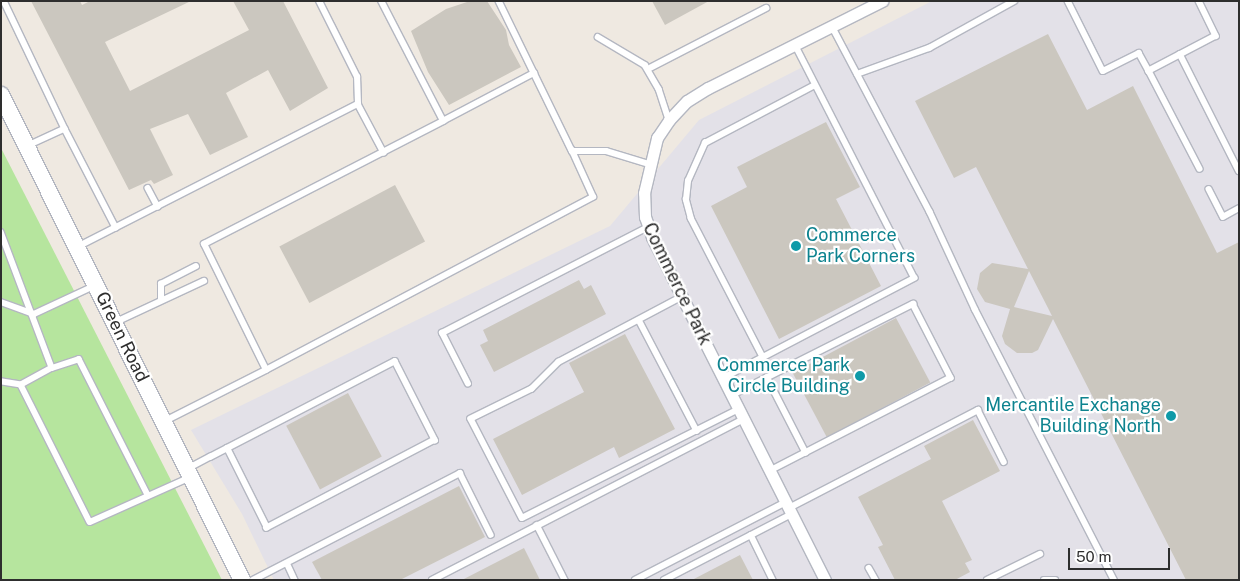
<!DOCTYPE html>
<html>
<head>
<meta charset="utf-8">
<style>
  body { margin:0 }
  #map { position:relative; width:1240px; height:581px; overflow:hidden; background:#efe9e1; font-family:"Public Sans",sans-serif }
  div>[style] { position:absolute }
  .industrial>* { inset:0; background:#e3e1e8 }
  .green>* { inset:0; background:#b6e59e }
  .building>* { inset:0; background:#cbc7bf; transform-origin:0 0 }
  .roads { filter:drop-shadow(1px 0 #b4b7c1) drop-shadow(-1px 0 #b4b7c1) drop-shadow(0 1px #b4b7c1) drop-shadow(0 -1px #b4b7c1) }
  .lane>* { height:5.5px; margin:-2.75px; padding:0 2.75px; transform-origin:2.75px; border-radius:2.75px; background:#fff }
  .street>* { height:11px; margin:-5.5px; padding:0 5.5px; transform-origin:5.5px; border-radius:5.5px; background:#fff }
  .secondary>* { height:16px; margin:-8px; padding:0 8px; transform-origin:8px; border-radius:8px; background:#fff }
  .dots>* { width:14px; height:14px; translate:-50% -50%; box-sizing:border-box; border:2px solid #fff; border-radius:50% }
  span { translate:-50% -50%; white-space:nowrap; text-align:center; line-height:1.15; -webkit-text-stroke:4.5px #fff; paint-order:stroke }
  .culture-label { font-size:18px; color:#0d838f }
  .left { translate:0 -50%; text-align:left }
  .right { translate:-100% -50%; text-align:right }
  .street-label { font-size:18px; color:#2e2e2e }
  .frame { position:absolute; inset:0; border:2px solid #2e2e2e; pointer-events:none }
  .scale { position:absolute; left:1068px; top:548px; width:102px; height:22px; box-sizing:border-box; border:2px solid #2e2e2e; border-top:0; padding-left:6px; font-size:15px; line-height:18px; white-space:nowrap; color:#2e2e2e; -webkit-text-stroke:4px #fff; paint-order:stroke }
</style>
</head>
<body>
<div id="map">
  <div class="industrial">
    <div style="clip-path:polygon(932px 1px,1239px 1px,1239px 580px,274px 580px,242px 514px,191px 430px,610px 226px,699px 120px)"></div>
  </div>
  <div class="green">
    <div style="clip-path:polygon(1px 148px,222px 580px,1px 580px)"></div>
  </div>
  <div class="building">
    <div style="clip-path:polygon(31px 1px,80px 1px,82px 5px,90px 1px,191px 1px,105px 42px,130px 91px,249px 30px,233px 1px,283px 1px,328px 88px,290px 111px,268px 70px,226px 93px,248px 137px,210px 155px,188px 114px,150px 129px,173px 175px,154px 184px,151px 180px,129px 190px)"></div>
    <div style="clip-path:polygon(470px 1px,487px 1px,506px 30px,509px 45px,521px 67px,449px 105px,428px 72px,411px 31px,446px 9px)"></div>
    <div style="clip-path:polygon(652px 1px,709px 1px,665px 25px)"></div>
    <div style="clip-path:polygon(evenodd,1048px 34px,1087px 110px,1133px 86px,1217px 253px,1239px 242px,1239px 580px,1186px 580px,1053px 319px,1038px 350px,1032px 353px,1017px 353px,1005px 344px,1002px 336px,1010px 309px,985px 302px,977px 289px,980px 273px,992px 263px,1028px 269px,976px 167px,954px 178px,915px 101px,1048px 34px,1029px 271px,1048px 308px,1052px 316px,1014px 307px,1029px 271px)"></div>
    <div style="clip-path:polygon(826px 122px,860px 187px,836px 199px,881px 286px,779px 339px,711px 206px,747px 187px,737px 167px)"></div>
    <div style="left:395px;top:185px;width:64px;height:131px;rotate:62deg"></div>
    <div style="clip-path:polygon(579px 280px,584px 289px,591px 285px,606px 314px,494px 372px,480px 345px,488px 341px,483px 330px)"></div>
    <div style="left:896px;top:318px;width:73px;height:117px;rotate:62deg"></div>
    <div style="clip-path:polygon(625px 334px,675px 429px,619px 458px,614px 447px,522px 495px,493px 439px,584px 392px,569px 363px)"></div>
    <div style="left:348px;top:393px;width:72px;height:70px;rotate:62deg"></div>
    <div style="clip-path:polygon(973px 420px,1000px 471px,942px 501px,972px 560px,965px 563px,970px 572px,955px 580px,895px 580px,878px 547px,883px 545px,858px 497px,931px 459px,924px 446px)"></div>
    <div style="clip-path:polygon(459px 486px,485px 537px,400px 580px,322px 580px,312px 562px)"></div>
    <div style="clip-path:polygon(524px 548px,540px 580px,462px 580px)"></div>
    <div style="clip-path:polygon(740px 555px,753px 580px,692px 580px)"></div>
  </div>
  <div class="roads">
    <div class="lane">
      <div style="left:4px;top:1px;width:142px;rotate:64.5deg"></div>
      <div style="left:65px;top:129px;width:41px;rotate:155.3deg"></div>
      <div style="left:499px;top:1px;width:167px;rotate:64deg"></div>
      <div style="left:572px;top:151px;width:34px"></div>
      <div style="left:606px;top:151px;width:45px;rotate:16.8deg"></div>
      <div style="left:1068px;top:1px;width:78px;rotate:63.4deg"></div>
      <div style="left:1103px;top:71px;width:40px;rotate:-26.6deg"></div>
      <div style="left:1139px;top:53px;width:21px;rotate:61deg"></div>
      <div style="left:1199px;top:1px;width:39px;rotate:64deg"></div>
      <div style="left:1216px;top:36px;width:76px;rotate:152.4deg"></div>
      <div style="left:1149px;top:71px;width:110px;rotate:62.5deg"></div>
      <div style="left:832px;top:26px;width:210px;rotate:62.2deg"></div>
      <div style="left:930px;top:212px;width:107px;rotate:65.1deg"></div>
      <div style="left:975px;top:309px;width:305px;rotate:62.8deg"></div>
      <div style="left:598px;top:37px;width:55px;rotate:30.8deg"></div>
      <div style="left:645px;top:65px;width:28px;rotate:60deg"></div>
      <div style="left:659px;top:89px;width:33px;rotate:72deg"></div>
      <div style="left:1180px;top:54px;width:131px;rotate:63.2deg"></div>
      <div style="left:648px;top:69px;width:133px;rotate:-27.3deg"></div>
      <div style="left:857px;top:74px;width:77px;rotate:-19.9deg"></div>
      <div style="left:929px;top:48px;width:97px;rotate:-28.9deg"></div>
      <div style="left:358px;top:104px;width:55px;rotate:62deg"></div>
      <div style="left:443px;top:121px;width:103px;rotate:-27.8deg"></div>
      <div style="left:65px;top:129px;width:111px;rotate:62.7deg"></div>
      <div style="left:148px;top:188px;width:21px;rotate:62deg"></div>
      <div style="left:1209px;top:189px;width:31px;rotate:63deg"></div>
      <div style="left:1223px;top:217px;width:18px;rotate:-29deg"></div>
      <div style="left:1px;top:232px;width:145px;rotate:69.4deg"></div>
      <div style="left:52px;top:368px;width:35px;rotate:151deg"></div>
      <div style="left:21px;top:385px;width:20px;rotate:-171deg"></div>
      <div style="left:79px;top:246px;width:313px;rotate:-27deg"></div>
      <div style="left:358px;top:104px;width:27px;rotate:-92deg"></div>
      <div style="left:357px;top:77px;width:85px;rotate:-116.6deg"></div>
      <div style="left:682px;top:297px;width:139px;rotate:152.1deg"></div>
      <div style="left:559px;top:362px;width:38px;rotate:135deg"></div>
      <div style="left:532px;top:389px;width:68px;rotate:153.8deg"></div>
      <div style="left:471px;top:419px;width:111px;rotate:62.7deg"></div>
      <div style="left:522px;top:518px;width:243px;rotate:-26.7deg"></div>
      <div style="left:161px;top:299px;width:15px;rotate:-90deg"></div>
      <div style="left:161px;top:284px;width:39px;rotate:-27deg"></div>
      <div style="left:1px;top:302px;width:35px;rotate:20deg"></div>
      <div style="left:34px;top:314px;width:66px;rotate:-25deg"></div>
      <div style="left:639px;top:320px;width:125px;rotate:62.4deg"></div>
      <div style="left:116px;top:322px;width:97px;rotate:-25deg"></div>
      <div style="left:763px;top:358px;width:157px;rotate:-117.4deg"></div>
      <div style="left:691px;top:219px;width:20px;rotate:-105deg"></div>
      <div style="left:686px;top:200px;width:19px;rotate:-84deg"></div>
      <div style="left:688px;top:181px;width:42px;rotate:-65.9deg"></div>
      <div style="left:705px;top:143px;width:124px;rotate:-27.8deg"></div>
      <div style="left:52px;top:368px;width:28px;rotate:-18deg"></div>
      <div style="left:79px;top:359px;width:153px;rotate:63.1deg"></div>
      <div style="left:266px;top:370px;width:370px;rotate:-27.9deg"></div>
      <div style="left:593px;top:197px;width:51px;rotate:-114.5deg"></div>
      <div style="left:767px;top:377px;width:85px;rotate:62.8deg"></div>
      <div style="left:723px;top:378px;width:216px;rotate:-27.6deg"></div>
      <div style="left:914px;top:278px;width:262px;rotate:-117.1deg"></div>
      <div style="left:468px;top:384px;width:57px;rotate:-117deg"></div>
      <div style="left:442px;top:333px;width:232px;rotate:-27.2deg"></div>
      <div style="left:21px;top:385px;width:153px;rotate:63.3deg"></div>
      <div style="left:90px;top:522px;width:108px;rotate:-24deg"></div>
      <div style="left:732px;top:395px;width:203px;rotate:-26.7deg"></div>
      <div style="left:913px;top:304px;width:83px;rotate:62.8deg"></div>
      <div style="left:951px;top:378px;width:203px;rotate:152.8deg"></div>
      <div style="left:165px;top:421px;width:113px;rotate:-26.8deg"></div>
      <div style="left:266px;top:370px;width:140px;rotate:-116.2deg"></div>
      <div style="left:204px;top:244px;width:269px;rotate:-27.2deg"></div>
      <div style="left:443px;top:121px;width:135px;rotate:-117.3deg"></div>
      <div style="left:189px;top:468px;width:24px;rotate:-28deg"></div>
      <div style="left:210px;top:457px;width:208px;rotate:-27.4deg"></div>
      <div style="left:395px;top:361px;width:89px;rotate:63.1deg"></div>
      <div style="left:435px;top:440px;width:190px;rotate:152.4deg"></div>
      <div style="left:267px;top:528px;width:89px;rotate:-116.6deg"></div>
      <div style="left:789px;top:508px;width:213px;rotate:-27.4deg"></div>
      <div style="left:978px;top:410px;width:58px;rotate:63.4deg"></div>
      <div style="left:537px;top:525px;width:62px;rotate:63deg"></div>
      <div style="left:751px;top:535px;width:50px;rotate:63.9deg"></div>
      <div style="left:287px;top:563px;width:19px;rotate:65deg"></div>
      <div style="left:869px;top:568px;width:14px;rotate:60deg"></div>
      <div style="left:253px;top:580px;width:233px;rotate:-27.3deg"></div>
      <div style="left:460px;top:473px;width:69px;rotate:63.4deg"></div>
      <div style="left:432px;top:580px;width:351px;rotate:-27.3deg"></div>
      <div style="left:635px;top:580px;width:170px;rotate:-27.3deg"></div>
      <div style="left:664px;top:580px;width:144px;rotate:-27.3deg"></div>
      <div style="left:987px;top:580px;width:59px;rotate:-26.1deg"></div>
      <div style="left:1044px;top:580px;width:11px"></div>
    </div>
    <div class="street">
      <div style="left:825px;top:580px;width:384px;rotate:-116.8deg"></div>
      <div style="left:652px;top:237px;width:21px;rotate:-109deg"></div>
      <div style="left:645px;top:217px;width:24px;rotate:-92deg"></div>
      <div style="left:644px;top:193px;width:57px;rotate:-76.7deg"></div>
      <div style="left:657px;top:138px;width:22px;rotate:-56deg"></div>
      <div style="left:669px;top:120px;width:26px;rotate:-47deg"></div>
      <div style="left:687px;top:101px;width:25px;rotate:-32deg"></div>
      <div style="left:708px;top:88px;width:195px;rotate:-26.6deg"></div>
    </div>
    <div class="secondary">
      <div style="left:1px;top:95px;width:542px;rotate:63.58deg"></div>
    </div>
  </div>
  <div class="dots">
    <div style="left:796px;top:246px;background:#0f9aa8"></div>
    <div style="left:860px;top:376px;background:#0f9aa8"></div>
    <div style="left:1171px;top:416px;background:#0f9aa8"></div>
  </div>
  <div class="culture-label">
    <span class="left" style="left:806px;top:246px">Commerce<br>Park Corners</span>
    <span class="right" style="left:850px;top:376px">Commerce Park<br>Circle Building</span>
    <span class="right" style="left:1161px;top:416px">Mercantile Exchange<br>Building North</span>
  </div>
  <div class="street-label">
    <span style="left:677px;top:284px;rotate:64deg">Commerce Park</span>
    <span style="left:122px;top:337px;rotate:64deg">Green Road</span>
  </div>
  <div class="frame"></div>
  <div class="scale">50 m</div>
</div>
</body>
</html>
